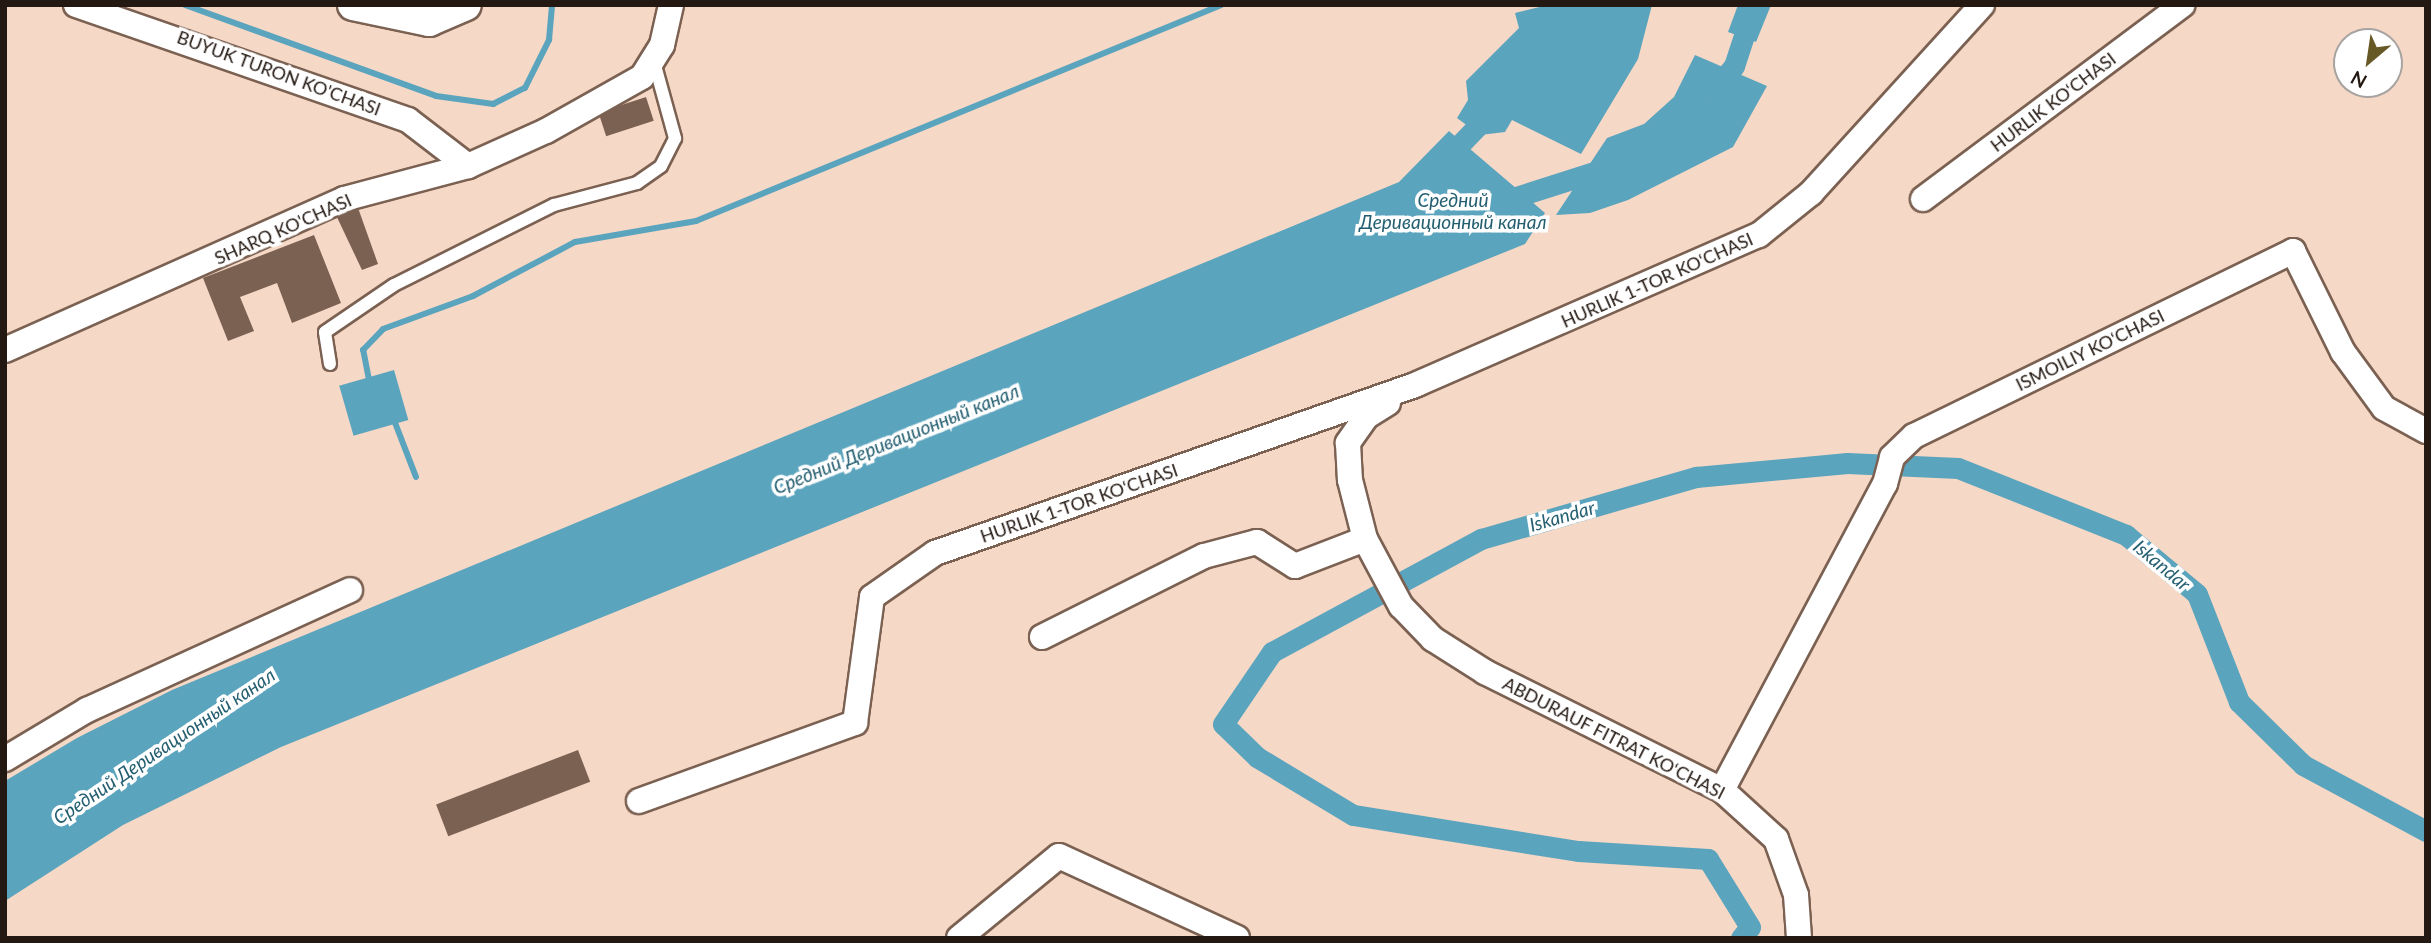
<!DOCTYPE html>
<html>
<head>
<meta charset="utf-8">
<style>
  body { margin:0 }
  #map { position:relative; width:2431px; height:943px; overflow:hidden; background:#f6d8c6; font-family:Lato,sans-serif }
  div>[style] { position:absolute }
  .water>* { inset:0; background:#5ba4bd; transform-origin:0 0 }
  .stream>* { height:6px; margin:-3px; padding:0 3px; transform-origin:3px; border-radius:3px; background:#5ba4bd }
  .canal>* { height:21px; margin:-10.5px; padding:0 10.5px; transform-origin:10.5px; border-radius:10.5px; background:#5ba4bd }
  .building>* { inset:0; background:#7a6151; transform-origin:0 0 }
  .roads { filter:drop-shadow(2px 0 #7b6152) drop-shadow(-2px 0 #7b6152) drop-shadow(0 2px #7b6152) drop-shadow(0 -2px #7b6152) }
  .service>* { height:12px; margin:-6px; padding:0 6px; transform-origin:6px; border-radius:6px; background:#fff }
  .minor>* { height:24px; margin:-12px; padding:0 12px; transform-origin:12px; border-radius:12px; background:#fff }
  .tertiary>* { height:30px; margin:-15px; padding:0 15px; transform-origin:15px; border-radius:15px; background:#fff }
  span { translate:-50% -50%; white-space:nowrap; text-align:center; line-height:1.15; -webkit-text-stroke:7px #fff; paint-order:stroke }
  .street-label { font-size:18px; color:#231812 }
  .water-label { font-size:19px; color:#245f71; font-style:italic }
  .frame { position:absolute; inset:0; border:7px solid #231812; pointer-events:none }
  .north { position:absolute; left:2333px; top:28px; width:70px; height:70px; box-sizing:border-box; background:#fff; border:2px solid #a7a3a0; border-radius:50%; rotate:209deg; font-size:19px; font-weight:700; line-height:28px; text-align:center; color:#231812 }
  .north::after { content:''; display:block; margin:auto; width:24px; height:32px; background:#665926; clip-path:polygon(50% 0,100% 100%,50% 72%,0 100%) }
</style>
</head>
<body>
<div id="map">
  <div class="water">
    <div style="clip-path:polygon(1548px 5px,1652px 5px,1638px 59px,1581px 154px,1512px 120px,1505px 132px,1480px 135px,1457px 118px,1468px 100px,1466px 81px,1519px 28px,1515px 13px)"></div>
    <div style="clip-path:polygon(1738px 5px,1771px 5px,1756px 42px,1728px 32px)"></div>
    <div style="clip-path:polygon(1695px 55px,1767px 86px,1733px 147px,1628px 200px,1590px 213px,1556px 215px,1607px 138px,1644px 124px,1674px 97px)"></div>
    <div style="clip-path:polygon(1449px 131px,1545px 213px,1525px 244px,281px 747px,123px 825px,5px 901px,5px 781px,77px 738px,172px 690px,1399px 182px)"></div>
    <div style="left:394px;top:370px;width:52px;height:57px;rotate:74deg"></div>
  </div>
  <div class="stream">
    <div style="left:185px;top:5px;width:267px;rotate:19.9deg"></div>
    <div style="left:436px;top:96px;width:58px;rotate:8deg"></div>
    <div style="left:493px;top:104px;width:36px;rotate:-27deg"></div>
    <div style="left:525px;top:88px;width:54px;rotate:-63.4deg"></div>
    <div style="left:549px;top:40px;width:35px;rotate:-85deg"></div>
    <div style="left:370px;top:385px;width:36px;rotate:-101deg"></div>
    <div style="left:363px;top:350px;width:29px;rotate:-46deg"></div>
    <div style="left:383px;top:329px;width:96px;rotate:-20.1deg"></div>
    <div style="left:473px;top:296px;width:115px;rotate:-27.9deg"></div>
    <div style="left:575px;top:242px;width:123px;rotate:-9.8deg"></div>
    <div style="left:696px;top:221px;width:568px;rotate:-22.36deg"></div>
    <div style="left:394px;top:420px;width:61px;rotate:68.9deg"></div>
  </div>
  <div class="canal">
    <div style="left:1713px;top:91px;width:33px;rotate:-50deg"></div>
    <div style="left:1734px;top:66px;width:64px;rotate:-71.8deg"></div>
    <div style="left:1443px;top:162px;width:72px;rotate:-46.1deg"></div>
    <div style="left:1497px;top:203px;width:119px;rotate:-17.7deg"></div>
    <div style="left:1741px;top:938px;width:14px;rotate:-51deg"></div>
    <div style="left:1750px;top:927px;width:80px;rotate:-121.7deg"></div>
    <div style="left:1708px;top:859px;width:130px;rotate:-176.5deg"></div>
    <div style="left:1578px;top:851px;width:228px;rotate:-170.9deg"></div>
    <div style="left:1353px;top:815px;width:112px;rotate:-148.9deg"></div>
    <div style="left:1257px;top:757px;width:47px;rotate:-135.9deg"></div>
    <div style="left:1223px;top:724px;width:87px;rotate:-55.8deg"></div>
    <div style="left:1272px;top:652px;width:238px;rotate:-28.4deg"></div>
    <div style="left:1481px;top:539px;width:224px;rotate:-16.1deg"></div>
    <div style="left:1696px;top:477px;width:152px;rotate:-5.3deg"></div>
    <div style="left:1847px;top:463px;width:111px;rotate:2.6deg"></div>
    <div style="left:1958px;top:468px;width:181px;rotate:21.7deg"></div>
    <div style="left:2126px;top:535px;width:92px;rotate:39.7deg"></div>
    <div style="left:2197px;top:594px;width:116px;rotate:68.7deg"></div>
    <div style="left:2239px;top:702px;width:90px;rotate:44.5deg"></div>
    <div style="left:2303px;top:765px;width:140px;rotate:28.2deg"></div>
  </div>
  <div class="building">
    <div style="left:646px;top:97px;width:25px;height:50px;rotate:72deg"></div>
    <div style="clip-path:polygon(357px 205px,378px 264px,362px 270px,335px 213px)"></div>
    <div style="clip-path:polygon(314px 235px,341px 303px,292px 323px,277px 283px,240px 297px,254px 331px,228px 341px,203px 278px)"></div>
    <div style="left:578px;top:750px;width:34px;height:152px;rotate:69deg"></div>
  </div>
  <div class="roads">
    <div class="service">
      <div style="left:330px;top:364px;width:32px;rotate:-99deg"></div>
      <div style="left:325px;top:332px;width:83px;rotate:-34.3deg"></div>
      <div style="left:394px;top:285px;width:179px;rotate:-26.6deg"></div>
      <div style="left:554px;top:205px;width:86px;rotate:-14.8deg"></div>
      <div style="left:637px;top:183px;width:29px;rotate:-35deg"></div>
      <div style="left:661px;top:166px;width:31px;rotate:-63deg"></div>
      <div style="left:675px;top:138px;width:79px;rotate:-105.4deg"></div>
    </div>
    <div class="minor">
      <div style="left:76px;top:5px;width:351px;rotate:19.1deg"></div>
      <div style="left:408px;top:120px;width:76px;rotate:37.5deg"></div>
      <div style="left:1923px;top:199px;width:324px;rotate:-36.8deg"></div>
      <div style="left:5px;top:350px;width:371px;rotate:-24deg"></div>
      <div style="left:344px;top:199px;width:128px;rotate:-14.9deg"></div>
      <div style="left:468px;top:166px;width:85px;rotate:-24.2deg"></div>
      <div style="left:546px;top:131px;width:110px;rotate:-29.4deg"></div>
      <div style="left:642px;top:77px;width:38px;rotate:-58deg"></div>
      <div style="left:662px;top:45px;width:41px;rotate:-77.3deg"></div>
      <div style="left:1388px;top:403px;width:26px;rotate:148deg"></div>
      <div style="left:1366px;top:417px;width:32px;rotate:125deg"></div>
      <div style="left:1348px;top:443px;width:37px;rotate:87deg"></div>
      <div style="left:1350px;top:480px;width:61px;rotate:75.7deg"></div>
      <div style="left:1365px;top:539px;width:76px;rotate:61.8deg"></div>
      <div style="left:1401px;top:606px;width:46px;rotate:45.9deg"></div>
      <div style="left:1433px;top:639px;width:62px;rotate:32.4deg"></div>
      <div style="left:1485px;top:672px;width:265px;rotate:26.5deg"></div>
      <div style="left:1722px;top:790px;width:73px;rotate:42.2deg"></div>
      <div style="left:1776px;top:839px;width:59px;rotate:70.3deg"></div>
      <div style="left:1796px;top:895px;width:43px;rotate:86deg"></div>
      <div style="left:1042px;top:637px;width:181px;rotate:-26.6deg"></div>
      <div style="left:1204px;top:556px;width:55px;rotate:-14.8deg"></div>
      <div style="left:1257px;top:542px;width:45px;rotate:32.3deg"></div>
      <div style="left:1295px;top:566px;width:75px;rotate:-21.1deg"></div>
      <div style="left:5px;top:759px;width:96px;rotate:-30.9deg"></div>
      <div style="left:87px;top:710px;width:289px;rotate:-24.5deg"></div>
      <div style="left:1722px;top:790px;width:347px;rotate:-62deg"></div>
      <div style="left:1885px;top:484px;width:28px;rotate:-75deg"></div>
      <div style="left:1892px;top:457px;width:30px;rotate:-44deg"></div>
      <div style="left:1914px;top:436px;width:422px;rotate:-26deg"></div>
      <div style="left:2293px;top:251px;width:113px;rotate:63.7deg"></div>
      <div style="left:2343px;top:352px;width:69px;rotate:53.8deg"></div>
      <div style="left:2384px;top:408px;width:48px;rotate:28.7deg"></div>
      <div style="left:639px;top:801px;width:230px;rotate:-19.9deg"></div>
      <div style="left:855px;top:723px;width:127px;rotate:-82.3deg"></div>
      <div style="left:872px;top:597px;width:77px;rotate:-34.9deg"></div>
      <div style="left:935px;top:553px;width:509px;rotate:-19.29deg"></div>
      <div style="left:1415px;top:385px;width:375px;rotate:-23.6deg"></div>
      <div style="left:1759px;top:235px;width:67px;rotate:-38.9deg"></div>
      <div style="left:1811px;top:193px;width:254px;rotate:-47.7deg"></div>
      <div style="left:959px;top:938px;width:129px;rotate:-39.4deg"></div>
      <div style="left:1059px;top:856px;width:196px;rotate:24.7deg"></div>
    </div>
    <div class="tertiary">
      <div style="left:353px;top:5px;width:78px;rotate:11.9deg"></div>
      <div style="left:429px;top:21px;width:40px;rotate:-23.4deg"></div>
    </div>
  </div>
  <div class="street-label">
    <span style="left:279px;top:73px;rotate:20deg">BUYUK TURON KO'CHASI</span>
    <span style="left:2053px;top:102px;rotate:-37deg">HURLIK KO‘CHASI</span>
    <span style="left:283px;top:229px;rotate:-24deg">SHARQ KO'CHASI</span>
    <span style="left:1657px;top:280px;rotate:-24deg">HURLIK 1-TOR KO‘CHASI</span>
    <span style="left:2090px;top:350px;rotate:-26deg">ISMOILIY KO‘CHASI</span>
    <span style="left:1079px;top:503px;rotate:-19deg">HURLIK 1-TOR KO‘CHASI</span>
    <span style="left:1614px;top:738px;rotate:27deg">ABDURAUF FITRAT KO‘CHASI</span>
  </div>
  <div class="water-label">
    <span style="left:1453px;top:211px">Средний<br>Деривационный канал</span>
    <span style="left:896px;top:439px;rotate:-22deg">Средний Деривационный канал</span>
    <span style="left:1562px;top:516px;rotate:-16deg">Iskandar</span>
    <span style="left:2162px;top:565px;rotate:40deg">Iskandar</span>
    <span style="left:164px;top:746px;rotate:-34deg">Средний Деривационный канал</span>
  </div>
  <div class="frame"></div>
  <div class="north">N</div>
</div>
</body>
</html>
